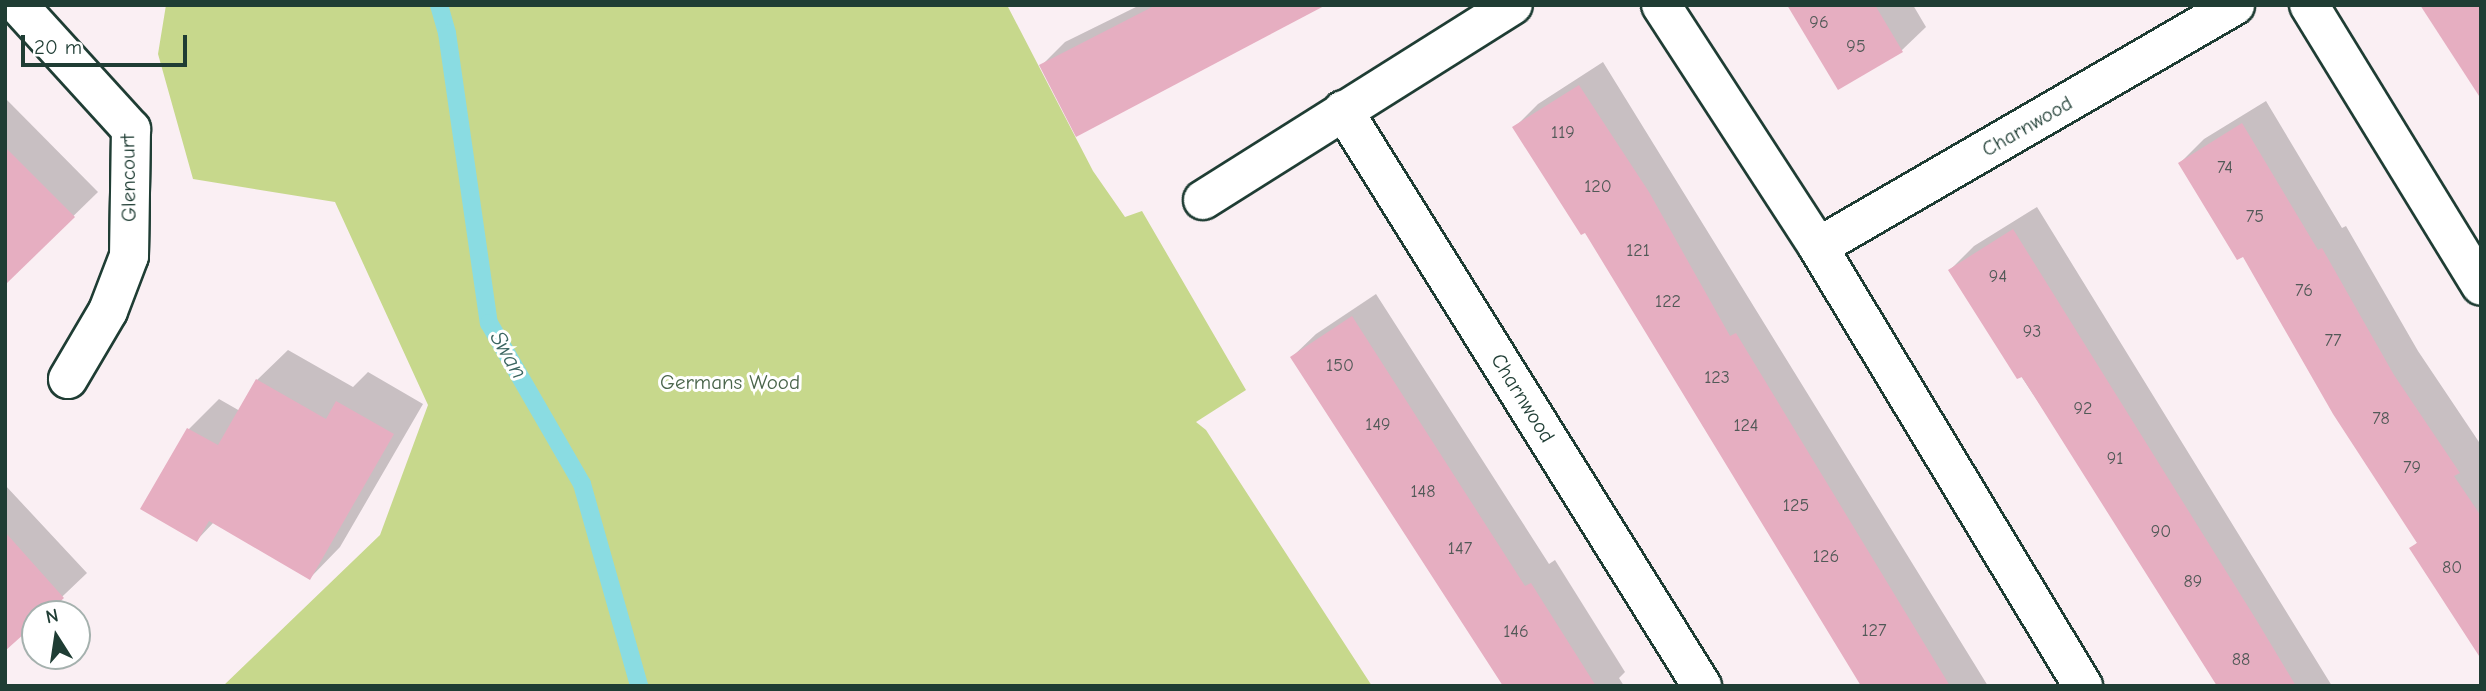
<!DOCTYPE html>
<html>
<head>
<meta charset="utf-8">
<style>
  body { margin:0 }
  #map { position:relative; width:2486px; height:691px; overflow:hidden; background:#faeff3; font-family:"Comic Neue",sans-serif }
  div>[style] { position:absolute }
  .green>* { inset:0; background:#c7d88c }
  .shadow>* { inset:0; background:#0003 }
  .stream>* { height:18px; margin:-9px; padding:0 9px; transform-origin:9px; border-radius:9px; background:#8adce2 }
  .building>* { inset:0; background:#e6aec1 }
  .roads { filter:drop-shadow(2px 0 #1f3d34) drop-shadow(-2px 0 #1f3d34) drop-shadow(0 2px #1f3d34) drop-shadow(0 -2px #1f3d34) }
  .minor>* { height:38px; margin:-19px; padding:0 19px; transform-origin:19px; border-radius:19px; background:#fff }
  span { translate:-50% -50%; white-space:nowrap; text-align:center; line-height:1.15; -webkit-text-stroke:6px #fff; paint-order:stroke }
  .number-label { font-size:18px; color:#515957 }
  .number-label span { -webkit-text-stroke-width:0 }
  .street-label { font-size:21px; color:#1f3d34 }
  .park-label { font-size:21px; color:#49644a }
  .water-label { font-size:23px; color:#3a6560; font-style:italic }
  .frame { position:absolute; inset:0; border:7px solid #1f3d34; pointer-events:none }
  .north { position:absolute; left:21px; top:600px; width:70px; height:70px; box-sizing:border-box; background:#fff; border:2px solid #a5b1ae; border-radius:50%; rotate:348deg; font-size:19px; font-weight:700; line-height:28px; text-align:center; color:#1f3d34 }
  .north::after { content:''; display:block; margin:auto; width:24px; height:32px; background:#1f3d34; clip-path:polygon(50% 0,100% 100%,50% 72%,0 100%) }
  .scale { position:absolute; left:21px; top:35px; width:166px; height:32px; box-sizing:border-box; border:4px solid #1f3d34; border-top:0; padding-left:9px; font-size:21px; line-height:24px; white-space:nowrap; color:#1f3d34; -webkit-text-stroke:5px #fff; paint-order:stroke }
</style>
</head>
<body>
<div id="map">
  <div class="green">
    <div style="clip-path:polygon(166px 5px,1007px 5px,1093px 171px,1125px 217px,1142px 211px,1246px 390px,1196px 422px,1206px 430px,1372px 686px,223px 686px,380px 535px,428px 405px,335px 202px,193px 179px,158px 54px)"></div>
  </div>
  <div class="shadow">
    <div style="clip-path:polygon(1140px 5px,1322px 5px,1041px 66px,1065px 42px)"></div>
    <div style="clip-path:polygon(1789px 5px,1913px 5px,1926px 27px,1902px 50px,1838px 88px)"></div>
    <div style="clip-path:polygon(1603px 62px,1988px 686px,1866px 686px,1586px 230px,1514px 128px,1538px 104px)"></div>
    <div style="clip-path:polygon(5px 98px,98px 192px,18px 270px,5px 257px)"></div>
    <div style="clip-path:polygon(2266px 101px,2342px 228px,2346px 226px,2418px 351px,2481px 445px,2481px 655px,2412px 548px,2418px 542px,2244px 254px,2180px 163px,2204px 139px)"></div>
    <div style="clip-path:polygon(2037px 207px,2332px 686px,2218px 686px,2096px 488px,1950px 270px,1974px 246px)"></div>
    <div style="clip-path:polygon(1376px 294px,1549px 564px,1555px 560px,1625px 672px,1619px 678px,1624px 686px,1504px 686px,1292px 357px,1316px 334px)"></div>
    <div style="clip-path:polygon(288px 350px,353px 387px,368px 372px,423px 404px,340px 547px,310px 578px,214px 522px,197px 540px,189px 429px,219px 399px,240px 411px,257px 380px)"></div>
    <div style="clip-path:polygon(5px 485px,87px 573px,44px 614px,35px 614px,35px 622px,5px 643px)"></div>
  </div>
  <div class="stream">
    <div style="left:439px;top:5px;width:29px;rotate:74deg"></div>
    <div style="left:447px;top:33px;width:293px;rotate:81.8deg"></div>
    <div style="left:489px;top:323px;width:186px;rotate:60deg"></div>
    <div style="left:582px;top:484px;width:210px;rotate:74.2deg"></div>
  </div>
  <div class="building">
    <div style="clip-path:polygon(1156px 5px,1326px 5px,1076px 137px,1039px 65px)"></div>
    <div style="clip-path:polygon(1787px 5px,1875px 5px,1903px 52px,1838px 90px)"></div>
    <div style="clip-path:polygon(2420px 5px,2481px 5px,2481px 99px)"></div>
    <div style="clip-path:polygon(1579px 85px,1649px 192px,1730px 336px,1736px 333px,1950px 686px,1861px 686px,1585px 233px,1581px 235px,1512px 127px)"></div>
    <div style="clip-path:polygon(2242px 123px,2318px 250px,2322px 248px,2394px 375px,2460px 473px,2454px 476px,2481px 516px,2481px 659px,2409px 548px,2417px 543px,2333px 414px,2243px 257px,2237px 260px,2178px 163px)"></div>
    <div style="clip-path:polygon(5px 147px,75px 217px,5px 285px)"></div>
    <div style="clip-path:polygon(2013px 229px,2257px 621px,2296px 686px,2217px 686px,2022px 377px,2017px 379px,1948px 270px)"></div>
    <div style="clip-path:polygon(1352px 316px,1525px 586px,1531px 583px,1596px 686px,1503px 686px,1290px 357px)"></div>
    <div style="clip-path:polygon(256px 379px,326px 419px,336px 401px,394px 434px,310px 580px,209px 521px,197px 542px,140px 509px,187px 428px,218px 445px)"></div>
    <div style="clip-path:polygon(5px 532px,64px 598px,46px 614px,35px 614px,35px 624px,5px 651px)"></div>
  </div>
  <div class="roads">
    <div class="minor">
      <div style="left:18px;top:5px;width:168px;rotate:47.7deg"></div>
      <div style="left:131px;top:129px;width:127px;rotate:90.9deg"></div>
      <div style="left:129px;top:256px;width:59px;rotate:110.9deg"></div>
      <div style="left:108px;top:311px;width:79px;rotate:120.5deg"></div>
      <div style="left:1661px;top:5px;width:288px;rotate:57deg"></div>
      <div style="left:1818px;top:247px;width:513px;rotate:58.88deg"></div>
      <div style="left:2309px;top:5px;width:329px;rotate:58.5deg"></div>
      <div style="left:1343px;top:110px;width:679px;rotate:58.07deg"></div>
      <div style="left:1203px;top:200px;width:366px;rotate:-32.2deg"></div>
      <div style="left:1818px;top:247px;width:482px;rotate:-30.1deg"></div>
    </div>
  </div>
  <div class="number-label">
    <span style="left:1819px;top:23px">96</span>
    <span style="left:1856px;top:47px">95</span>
    <span style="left:1563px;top:133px">119</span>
    <span style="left:2225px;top:168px">74</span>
    <span style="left:1598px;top:187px">120</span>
    <span style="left:2255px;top:217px">75</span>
    <span style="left:1638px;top:251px">121</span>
    <span style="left:1998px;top:277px">94</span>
    <span style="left:2304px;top:291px">76</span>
    <span style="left:1668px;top:302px">122</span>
    <span style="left:2032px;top:332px">93</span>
    <span style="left:2333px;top:341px">77</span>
    <span style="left:1340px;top:366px">150</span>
    <span style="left:1717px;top:378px">123</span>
    <span style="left:2083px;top:409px">92</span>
    <span style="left:2381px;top:419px">78</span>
    <span style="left:1378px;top:425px">149</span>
    <span style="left:1746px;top:426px">124</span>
    <span style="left:2115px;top:459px">91</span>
    <span style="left:2412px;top:468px">79</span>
    <span style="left:1423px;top:492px">148</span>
    <span style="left:1796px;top:506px">125</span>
    <span style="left:2161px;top:532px">90</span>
    <span style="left:1460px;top:549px">147</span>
    <span style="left:1826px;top:557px">126</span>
    <span style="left:2452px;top:568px">80</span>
    <span style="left:2193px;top:582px">89</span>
    <span style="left:1874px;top:631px">127</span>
    <span style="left:1516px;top:632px">146</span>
    <span style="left:2241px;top:660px">88</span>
  </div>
  <div class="street-label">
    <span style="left:2027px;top:126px;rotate:-30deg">Charnwood</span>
    <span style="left:128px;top:178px;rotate:-91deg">Glencourt</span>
    <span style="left:1523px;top:398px;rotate:58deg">Charnwood</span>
  </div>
  <div class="park-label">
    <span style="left:730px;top:382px">Germans Wood</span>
  </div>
  <div class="water-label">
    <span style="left:508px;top:355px;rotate:60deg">Swan</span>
  </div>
  <div class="frame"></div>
  <div class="north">N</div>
  <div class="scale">20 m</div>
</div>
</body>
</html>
